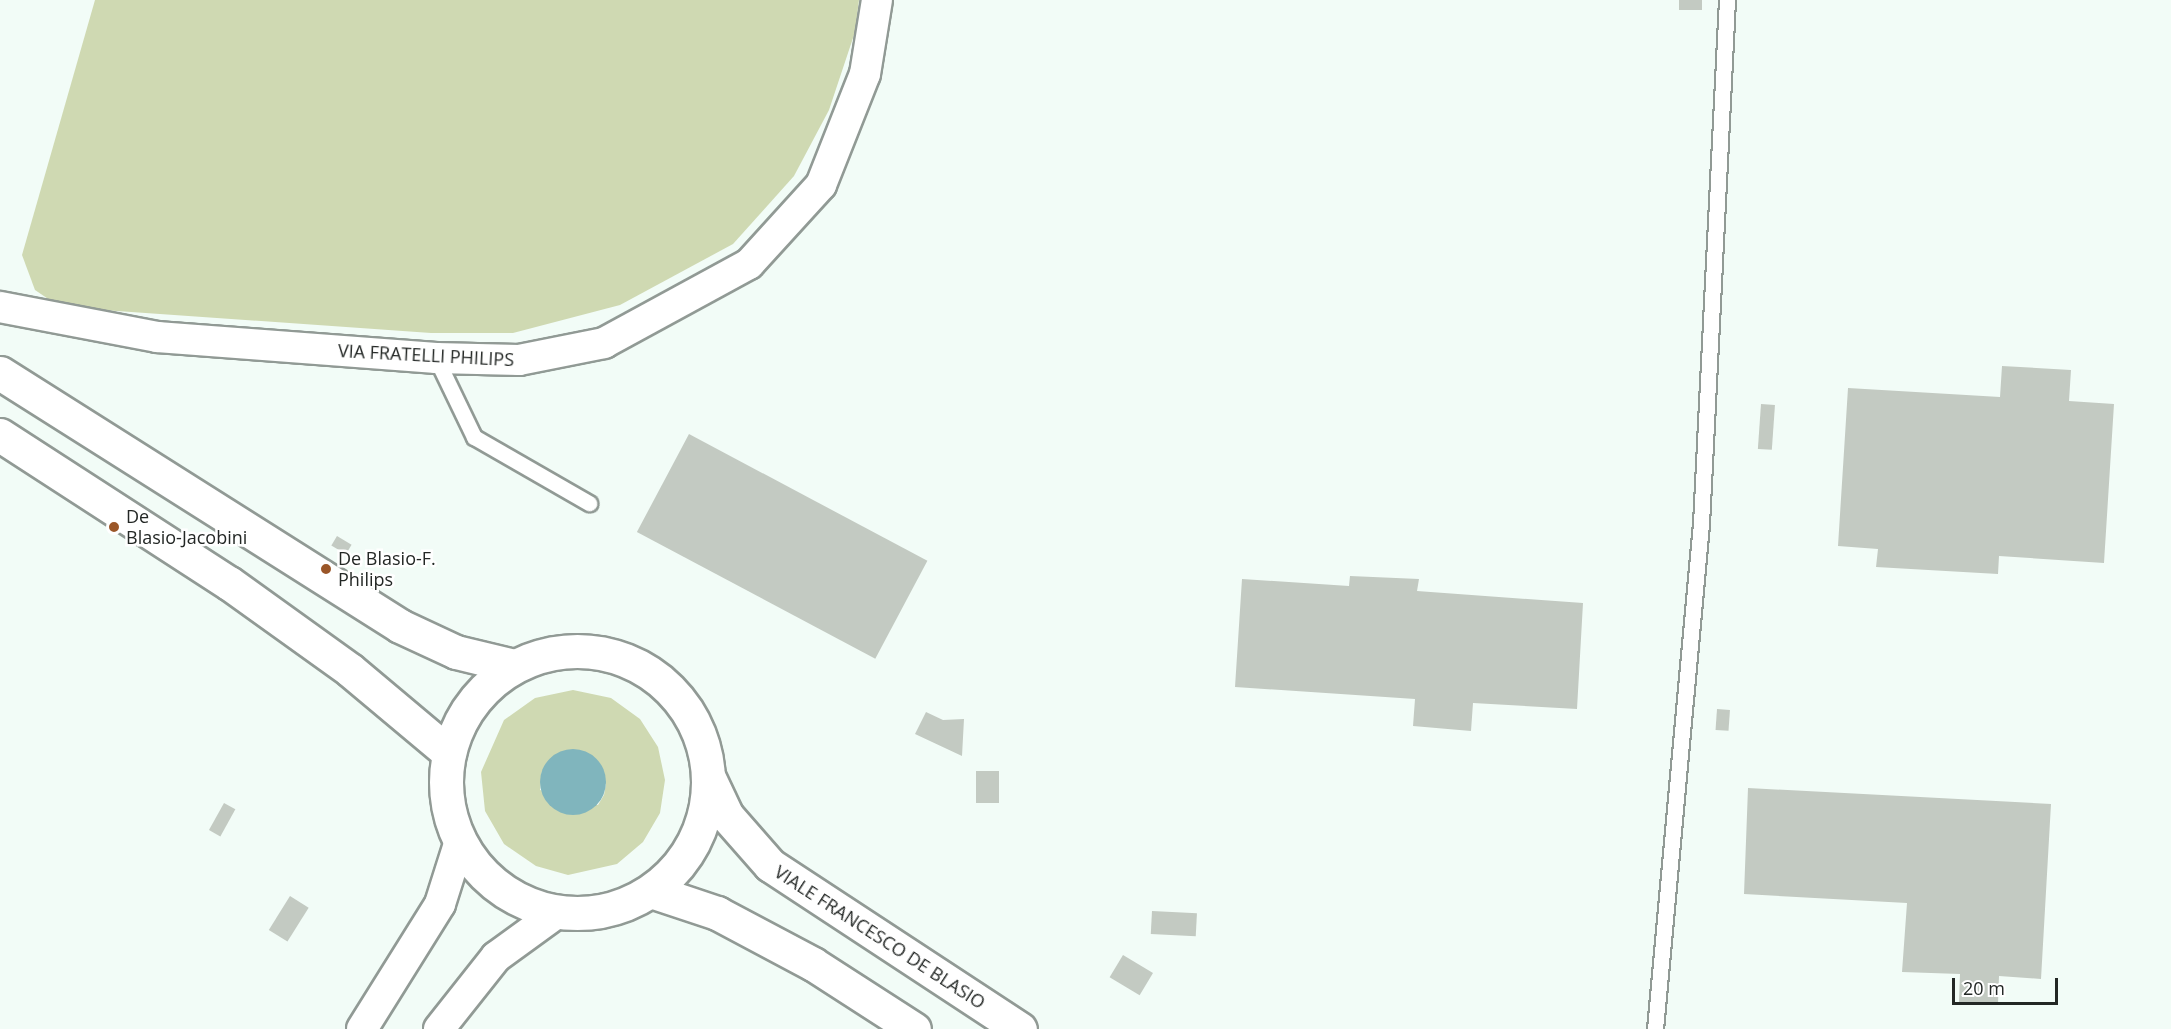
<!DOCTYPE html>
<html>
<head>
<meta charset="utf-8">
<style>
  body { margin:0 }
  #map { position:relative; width:2171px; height:1029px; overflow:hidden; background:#f2fcf7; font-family:"Open Sans",sans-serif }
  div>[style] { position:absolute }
  .green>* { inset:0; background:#cfd9b2 }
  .water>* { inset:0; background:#80b5bd }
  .round { border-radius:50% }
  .building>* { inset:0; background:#c3cac2; transform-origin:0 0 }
  .roads { filter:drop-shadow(2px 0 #919a95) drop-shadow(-2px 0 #919a95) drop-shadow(0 2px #919a95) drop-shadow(0 -2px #919a95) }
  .lane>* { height:15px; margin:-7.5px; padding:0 7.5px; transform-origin:7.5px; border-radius:7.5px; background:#fff }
  .street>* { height:30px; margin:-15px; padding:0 15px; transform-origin:15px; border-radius:15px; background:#fff }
  .secondary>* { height:33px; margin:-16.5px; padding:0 16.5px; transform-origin:16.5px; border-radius:16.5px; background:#fff }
  .secondary>.ring { margin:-16.5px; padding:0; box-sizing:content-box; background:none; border:33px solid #fff; border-radius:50% }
  .dots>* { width:16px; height:16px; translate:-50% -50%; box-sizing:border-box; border:3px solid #fff; border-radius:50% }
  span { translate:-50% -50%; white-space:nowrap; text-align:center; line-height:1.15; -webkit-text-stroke:5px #fff; paint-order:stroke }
  .street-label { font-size:18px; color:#232725 }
  .poi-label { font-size:18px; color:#232725 }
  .left { translate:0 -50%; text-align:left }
  .scale { position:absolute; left:1952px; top:978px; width:106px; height:27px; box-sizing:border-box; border:3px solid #232725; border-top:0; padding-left:8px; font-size:18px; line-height:21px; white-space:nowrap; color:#232725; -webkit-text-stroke:4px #fff; paint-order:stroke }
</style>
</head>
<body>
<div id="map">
  <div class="green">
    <div style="clip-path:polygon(95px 0,859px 0,855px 32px,829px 110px,794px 176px,733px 244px,620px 305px,513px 333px,431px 333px,60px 307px,35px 290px,22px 255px)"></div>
    <div style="clip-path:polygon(evenodd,573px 690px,611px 698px,640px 719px,658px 747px,665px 780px,660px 813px,643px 842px,617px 864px,568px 875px,536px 866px,504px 844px,485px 811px,481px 772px,504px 720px,535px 698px,573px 690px,542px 771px,606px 784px,604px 795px,598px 805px,540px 790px,542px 771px)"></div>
  </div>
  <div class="water">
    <div class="round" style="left:540px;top:749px;width:66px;height:66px"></div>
  </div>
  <div class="building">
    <div style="left:1679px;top:0;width:23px;height:10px"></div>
    <div style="clip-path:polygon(2002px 366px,2071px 370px,2069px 401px,2114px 404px,2104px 563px,1999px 556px,1998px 574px,1876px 567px,1878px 549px,1838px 546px,1848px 388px,2000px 397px)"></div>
    <div style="left:1761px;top:404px;width:14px;height:45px;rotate:4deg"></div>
    <div style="left:689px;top:434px;width:270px;height:111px;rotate:28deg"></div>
    <div style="left:337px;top:536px;width:17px;height:11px;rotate:31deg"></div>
    <div style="clip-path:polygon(1350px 576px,1419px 579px,1417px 591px,1583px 603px,1577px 709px,1473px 703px,1471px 731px,1413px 726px,1415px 699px,1235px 687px,1242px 579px,1349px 586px)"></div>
    <div style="left:1717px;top:709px;width:13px;height:21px;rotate:4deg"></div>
    <div style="clip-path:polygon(926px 712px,943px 720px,964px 719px,962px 756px,915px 734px)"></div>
    <div style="left:976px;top:771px;width:23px;height:32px"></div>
    <div style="clip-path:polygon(1748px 788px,2051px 804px,2041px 979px,1999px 976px,1998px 1004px,1959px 1002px,1960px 974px,1902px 972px,1907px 903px,1744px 894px)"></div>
    <div style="left:224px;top:803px;width:13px;height:31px;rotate:29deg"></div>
    <div style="left:290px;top:896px;width:22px;height:40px;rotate:32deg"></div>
    <div style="left:1152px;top:911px;width:45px;height:23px;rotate:3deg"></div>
    <div style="left:1123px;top:955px;width:35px;height:26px;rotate:31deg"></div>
  </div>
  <div class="roads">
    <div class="lane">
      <div style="left:436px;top:358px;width:88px;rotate:64.3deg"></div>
      <div style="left:474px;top:437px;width:133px;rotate:29.9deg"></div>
      <div style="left:1655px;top:1029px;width:507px;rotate:-84.8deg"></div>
      <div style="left:1701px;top:524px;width:525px;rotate:-87.16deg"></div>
    </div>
    <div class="street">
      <div style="left:0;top:307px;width:160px;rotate:10.8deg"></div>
      <div style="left:157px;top:337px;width:280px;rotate:4.3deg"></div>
      <div style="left:436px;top:358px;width:83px;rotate:1.4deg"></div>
      <div style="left:519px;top:360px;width:87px;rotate:-11.3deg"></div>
      <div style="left:604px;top:343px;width:165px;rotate:-28.6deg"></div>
      <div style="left:749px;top:264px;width:107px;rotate:-47.7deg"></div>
      <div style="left:821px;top:185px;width:119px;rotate:-68.4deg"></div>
      <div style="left:865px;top:74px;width:75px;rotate:-80.8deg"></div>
      <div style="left:362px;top:1029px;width:147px;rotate:-58deg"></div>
      <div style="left:440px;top:904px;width:66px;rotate:-72.4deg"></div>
      <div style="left:439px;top:1029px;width:92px;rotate:-51.6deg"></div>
      <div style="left:496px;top:957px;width:77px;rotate:-36deg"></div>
    </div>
    <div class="secondary">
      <div style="left:0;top:373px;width:473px;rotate:32.3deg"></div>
      <div style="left:400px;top:626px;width:62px;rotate:24.9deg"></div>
      <div style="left:456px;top:652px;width:60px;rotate:13.6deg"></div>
      <div style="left:0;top:435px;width:273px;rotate:32.9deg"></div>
      <div style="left:229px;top:583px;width:149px;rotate:35.7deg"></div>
      <div style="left:350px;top:670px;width:129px;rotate:40deg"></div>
      <div class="ring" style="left:446px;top:651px;width:229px;height:229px"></div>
      <div style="left:709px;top:778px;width:42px;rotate:64.7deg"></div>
      <div style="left:727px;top:816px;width:65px;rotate:48.7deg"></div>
      <div style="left:770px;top:865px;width:299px;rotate:33.3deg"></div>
      <div style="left:651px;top:891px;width:70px;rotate:18.4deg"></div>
      <div style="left:717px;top:913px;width:109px;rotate:28deg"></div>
      <div style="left:813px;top:964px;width:120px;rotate:32.8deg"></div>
    </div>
  </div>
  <div class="dots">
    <div style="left:114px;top:527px;background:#9a5628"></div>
    <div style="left:326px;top:569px;background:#9a5628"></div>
  </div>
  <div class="street-label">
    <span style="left:426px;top:355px;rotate:3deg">VIA FRATELLI PHILIPS</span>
    <span style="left:880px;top:937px;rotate:33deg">VIALE FRANCESCO DE BLASIO</span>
  </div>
  <div class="poi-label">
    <span class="left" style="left:126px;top:527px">De<br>Blasio-Jacobini</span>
    <span class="left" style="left:338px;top:569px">De Blasio-F.<br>Philips</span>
  </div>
  <div class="scale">20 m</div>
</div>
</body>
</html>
